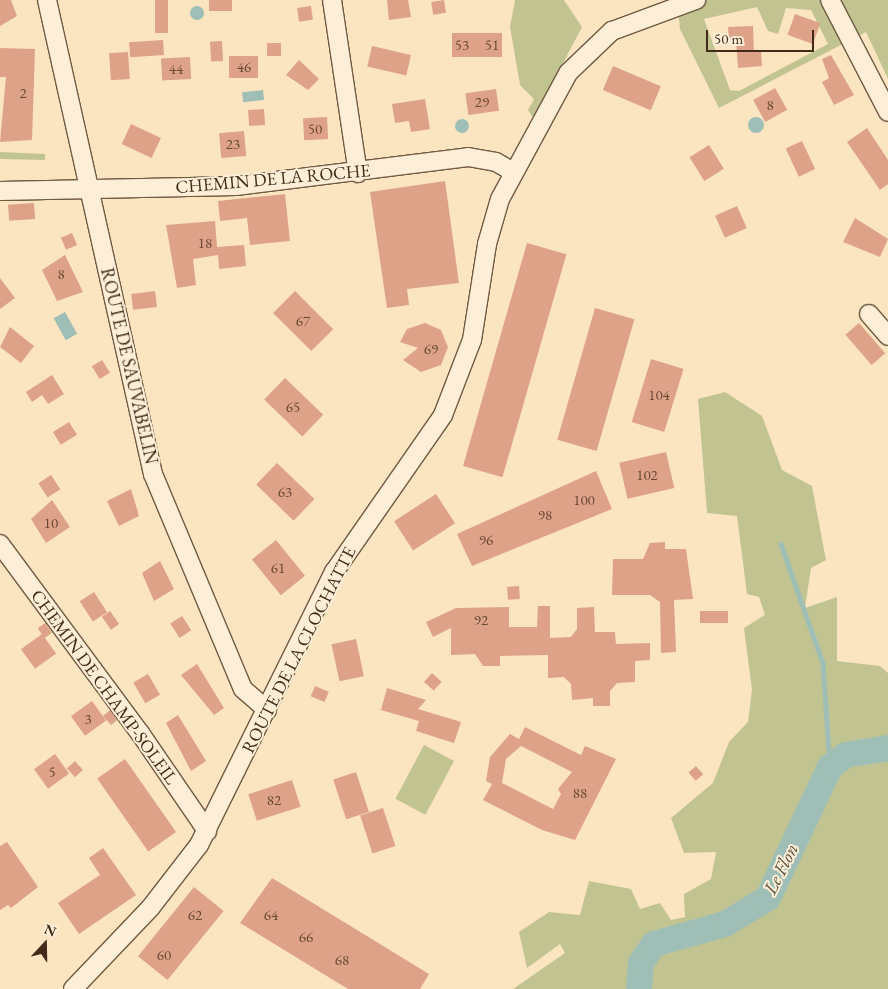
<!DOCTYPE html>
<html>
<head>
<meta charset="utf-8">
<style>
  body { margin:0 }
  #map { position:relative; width:888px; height:989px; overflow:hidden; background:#fbe5c1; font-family:"EB Garamond",serif }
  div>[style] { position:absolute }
  .green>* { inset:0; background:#c1c491; transform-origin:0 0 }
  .water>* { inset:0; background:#9fbfb6; transform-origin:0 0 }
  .round { border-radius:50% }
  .stream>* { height:4.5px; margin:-2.25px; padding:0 2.25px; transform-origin:2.25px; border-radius:2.25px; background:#9fbfb6 }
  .river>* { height:26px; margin:-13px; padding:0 13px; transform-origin:13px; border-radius:13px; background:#9fbfb6 }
  .building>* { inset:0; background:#dea288; transform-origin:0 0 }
  .roads { filter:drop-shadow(1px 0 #705a42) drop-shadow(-1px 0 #705a42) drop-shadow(0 1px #705a42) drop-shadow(0 -1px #705a42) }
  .minor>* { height:18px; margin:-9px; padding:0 9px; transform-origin:9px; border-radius:9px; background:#fceed7 }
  span { translate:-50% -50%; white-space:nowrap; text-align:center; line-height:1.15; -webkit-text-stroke:4px #fceed7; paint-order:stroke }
  .number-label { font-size:15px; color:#684934 }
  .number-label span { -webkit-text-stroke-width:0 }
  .street-label { font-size:18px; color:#412b18 }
  .water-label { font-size:19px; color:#585040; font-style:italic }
  .north { position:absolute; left:20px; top:919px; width:50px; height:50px; -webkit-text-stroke:4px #fceed7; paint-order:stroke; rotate:21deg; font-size:14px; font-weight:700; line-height:20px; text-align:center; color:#412b18 }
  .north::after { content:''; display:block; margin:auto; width:18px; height:22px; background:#412b18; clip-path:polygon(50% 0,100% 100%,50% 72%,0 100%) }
  .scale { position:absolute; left:706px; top:30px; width:108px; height:22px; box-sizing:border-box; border:2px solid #412b18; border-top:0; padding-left:6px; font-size:15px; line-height:18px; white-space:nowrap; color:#412b18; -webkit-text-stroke:4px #fceed7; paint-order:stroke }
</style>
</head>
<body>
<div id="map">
  <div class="green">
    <div style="clip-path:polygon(515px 0,564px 0,582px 27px,534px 119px,528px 110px,534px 99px,520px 85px,510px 27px)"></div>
    <div style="clip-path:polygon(evenodd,677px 0,888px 0,888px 79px,866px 32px,719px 108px,680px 29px,677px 0,757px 7px,768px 31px,778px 34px,786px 8px,811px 10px,828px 44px,739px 91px,730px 90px,704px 19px,757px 7px)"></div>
    <div style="clip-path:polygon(0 152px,45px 154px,45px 160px,0 159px)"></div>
    <div style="clip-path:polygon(725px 392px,762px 416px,782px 470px,812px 486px,826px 560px,811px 568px,805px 608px,837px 597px,837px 661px,880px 666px,888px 673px,888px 989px,513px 989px,565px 953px,560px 944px,527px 968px,519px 932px,549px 912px,580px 915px,589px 881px,631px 889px,640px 909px,660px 903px,671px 920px,685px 917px,684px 894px,711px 879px,716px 852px,684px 853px,671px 818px,713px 783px,729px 742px,748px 722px,752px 690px,744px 628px,765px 615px,759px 597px,747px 594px,737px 516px,707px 513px,698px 399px)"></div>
    <div style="left:424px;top:745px;width:34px;height:61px;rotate:28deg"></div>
  </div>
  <div class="water">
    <div class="round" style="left:190px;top:6px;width:14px;height:14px"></div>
    <div style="left:263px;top:90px;width:10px;height:21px;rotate:84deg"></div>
    <div class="round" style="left:748px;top:117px;width:16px;height:16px"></div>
    <div class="round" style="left:455px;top:119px;width:14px;height:14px"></div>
    <div style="left:65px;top:312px;width:25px;height:13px;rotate:61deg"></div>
  </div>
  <div class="stream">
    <div style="left:781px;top:544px;width:126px;rotate:70.6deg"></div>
    <div style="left:823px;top:663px;width:104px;rotate:86.1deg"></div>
  </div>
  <div class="river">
    <div style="left:639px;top:989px;width:26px;rotate:-86deg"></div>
    <div style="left:641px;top:963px;width:23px;rotate:-56deg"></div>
    <div style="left:654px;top:944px;width:74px;rotate:-15.7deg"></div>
    <div style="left:725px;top:924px;width:50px;rotate:-31.2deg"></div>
    <div style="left:768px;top:898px;width:145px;rotate:-64.7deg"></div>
    <div style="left:830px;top:767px;width:20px;rotate:-37deg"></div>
    <div style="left:846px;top:755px;width:43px;rotate:-9.5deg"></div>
  </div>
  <div class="building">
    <div style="clip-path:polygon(0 0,11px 0,17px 16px,0 26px)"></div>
    <div style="left:155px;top:0;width:13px;height:33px"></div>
    <div style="left:209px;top:0;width:23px;height:11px"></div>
    <div style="clip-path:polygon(387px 0,408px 0,411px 17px,389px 20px)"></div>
    <div style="left:444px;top:0;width:13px;height:13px;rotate:81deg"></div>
    <div style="left:311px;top:6px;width:14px;height:14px;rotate:82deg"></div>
    <div style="left:795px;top:14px;width:27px;height:22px;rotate:20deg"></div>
    <div style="clip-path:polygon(753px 26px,754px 52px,761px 52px,762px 66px,738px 68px,736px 40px,729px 40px,728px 27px)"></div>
    <div style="left:452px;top:33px;width:50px;height:24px"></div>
    <div style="left:163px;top:40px;width:15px;height:34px;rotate:86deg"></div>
    <div style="left:222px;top:41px;width:20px;height:12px;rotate:87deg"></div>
    <div style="left:267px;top:43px;width:14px;height:13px"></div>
    <div style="left:372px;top:46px;width:40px;height:21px;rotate:13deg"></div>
    <div style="clip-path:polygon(0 48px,35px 49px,32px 140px,0 142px,6px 77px,0 77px)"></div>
    <div style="left:128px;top:52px;width:27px;height:19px;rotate:86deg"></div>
    <div style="clip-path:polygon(831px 55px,854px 95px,834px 105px,822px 82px,829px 78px,822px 59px)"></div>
    <div style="left:258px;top:56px;width:22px;height:29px;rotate:90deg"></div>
    <div style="left:190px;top:57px;width:22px;height:29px;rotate:87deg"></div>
    <div style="clip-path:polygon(299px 60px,319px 79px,308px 90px,286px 75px)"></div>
    <div style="left:613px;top:66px;width:52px;height:26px;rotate:23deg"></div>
    <div style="left:775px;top:88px;width:25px;height:25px;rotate:61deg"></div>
    <div style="left:496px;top:89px;width:22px;height:31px;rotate:82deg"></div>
    <div style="clip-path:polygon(425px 99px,430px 129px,411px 132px,409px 121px,395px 123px,392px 104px)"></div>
    <div style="left:264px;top:109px;width:16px;height:16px;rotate:86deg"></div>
    <div style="left:327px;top:117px;width:22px;height:24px;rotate:87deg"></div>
    <div style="left:131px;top:124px;width:33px;height:22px;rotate:25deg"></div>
    <div style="clip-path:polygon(867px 128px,888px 160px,888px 184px,880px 190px,847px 142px)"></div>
    <div style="left:244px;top:131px;width:25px;height:25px;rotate:85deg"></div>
    <div style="left:802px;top:141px;width:31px;height:18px;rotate:65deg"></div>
    <div style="left:709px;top:145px;width:28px;height:23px;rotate:58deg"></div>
    <div style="clip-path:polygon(445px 181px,459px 283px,407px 289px,409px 305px,387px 308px,370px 192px)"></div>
    <div style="clip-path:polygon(285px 194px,290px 241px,250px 245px,247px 218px,220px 221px,218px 201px)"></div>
    <div style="left:34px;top:203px;width:16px;height:26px;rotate:86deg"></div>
    <div style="left:737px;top:206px;width:24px;height:24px;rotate:66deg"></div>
    <div style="clip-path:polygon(855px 218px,888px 239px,880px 257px,843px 242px)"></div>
    <div style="clip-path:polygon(215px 221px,217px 247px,244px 245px,246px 266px,219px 269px,218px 255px,193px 259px,196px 285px,177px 288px,166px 225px)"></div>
    <div style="left:72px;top:233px;width:13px;height:12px;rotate:67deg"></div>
    <div style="left:527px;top:243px;width:41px;height:232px;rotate:16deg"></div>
    <div style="clip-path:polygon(65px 255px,83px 292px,57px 301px,42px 270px)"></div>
    <div style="clip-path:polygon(0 278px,15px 298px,0 309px)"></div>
    <div style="left:155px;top:291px;width:16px;height:24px;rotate:83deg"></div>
    <div style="left:295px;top:291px;width:54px;height:31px;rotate:45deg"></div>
    <div style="left:595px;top:308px;width:41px;height:137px;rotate:16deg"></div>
    <div style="clip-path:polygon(425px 323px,441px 330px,448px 347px,441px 365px,421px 372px,403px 360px,418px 348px,400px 342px,407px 329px)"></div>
    <div style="left:859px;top:323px;width:40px;height:18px;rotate:49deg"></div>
    <div style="clip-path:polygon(10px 327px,34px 346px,21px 363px,0 347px)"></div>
    <div style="left:651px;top:359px;width:34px;height:66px;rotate:17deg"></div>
    <div style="left:102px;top:360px;width:15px;height:12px;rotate:58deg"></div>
    <div style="clip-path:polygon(52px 375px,64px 394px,48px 404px,42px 395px,32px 402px,26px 392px)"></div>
    <div style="left:285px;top:378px;width:53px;height:30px;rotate:44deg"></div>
    <div style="left:69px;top:422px;width:15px;height:19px;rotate:58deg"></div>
    <div style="left:666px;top:452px;width:37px;height:48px;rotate:77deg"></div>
    <div style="left:277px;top:463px;width:52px;height:30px;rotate:44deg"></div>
    <div style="clip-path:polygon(596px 471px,612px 509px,472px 566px,457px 534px)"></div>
    <div style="left:51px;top:475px;width:17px;height:15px;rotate:57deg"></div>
    <div style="clip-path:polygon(131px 489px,139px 516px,119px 526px,107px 501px)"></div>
    <div style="left:436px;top:494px;width:35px;height:50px;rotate:57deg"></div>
    <div style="clip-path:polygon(52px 500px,70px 527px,46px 543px,31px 519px)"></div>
    <div style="left:276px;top:540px;width:46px;height:31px;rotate:51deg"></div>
    <div style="clip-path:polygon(665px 542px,665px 549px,686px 549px,693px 599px,674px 600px,676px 652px,661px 653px,660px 602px,650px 595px,612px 595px,613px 559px,643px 559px,650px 543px)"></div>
    <div style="clip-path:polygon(160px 561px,174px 589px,154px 601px,142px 573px)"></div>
    <div style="left:519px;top:586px;width:13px;height:12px;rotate:86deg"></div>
    <div style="left:94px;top:592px;width:24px;height:17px;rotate:57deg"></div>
    <div style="clip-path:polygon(538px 606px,550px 606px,550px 638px,571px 637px,577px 629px,577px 608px,594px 607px,595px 632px,615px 632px,616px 644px,650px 643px,650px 660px,635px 661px,635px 682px,617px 683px,610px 691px,610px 706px,593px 706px,593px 698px,572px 700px,571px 684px,564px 677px,548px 678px,548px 655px,500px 656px,500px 666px,483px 666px,475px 654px,451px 655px,451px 628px,433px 637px,426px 622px,456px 608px,509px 607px,509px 627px,537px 627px)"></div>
    <div style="left:110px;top:611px;width:16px;height:10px;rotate:55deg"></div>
    <div style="left:728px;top:611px;width:12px;height:28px;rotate:90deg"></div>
    <div style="left:182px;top:616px;width:17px;height:14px;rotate:57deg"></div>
    <div style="left:45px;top:623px;width:12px;height:9px;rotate:55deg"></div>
    <div style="left:42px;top:634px;width:24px;height:26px;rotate:54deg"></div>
    <div style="left:356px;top:639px;width:38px;height:25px;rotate:78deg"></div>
    <div style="clip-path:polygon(197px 664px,224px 708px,214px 715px,181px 675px)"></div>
    <div style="left:432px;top:673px;width:13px;height:12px;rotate:42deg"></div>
    <div style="left:148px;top:674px;width:24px;height:17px;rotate:60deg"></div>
    <div style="left:315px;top:686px;width:15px;height:11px;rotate:23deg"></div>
    <div style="clip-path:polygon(387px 688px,426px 700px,418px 709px,461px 722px,454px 743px,416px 731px,419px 721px,381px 710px)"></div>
    <div style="left:92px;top:701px;width:24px;height:26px;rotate:54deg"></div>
    <div style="clip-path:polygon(110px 710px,117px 720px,111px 725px,103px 716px)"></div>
    <div style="clip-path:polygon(178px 715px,206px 761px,191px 771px,166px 723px)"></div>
    <div style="clip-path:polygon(evenodd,525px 727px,581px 755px,585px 746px,616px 759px,575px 840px,542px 830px,483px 800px,492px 784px,486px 781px,490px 757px,510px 734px,519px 739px,525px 727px,521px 746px,572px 772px,558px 789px,561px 794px,553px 809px,502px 783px,506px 759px,521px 746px)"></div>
    <div style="left:55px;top:754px;width:24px;height:26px;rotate:54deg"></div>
    <div style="left:125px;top:759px;width:89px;height:34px;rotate:55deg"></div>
    <div style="left:75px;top:761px;width:12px;height:11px;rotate:48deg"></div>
    <div style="left:696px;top:766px;width:11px;height:10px;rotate:49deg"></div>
    <div style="left:356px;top:772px;width:42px;height:24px;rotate:72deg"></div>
    <div style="left:292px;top:780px;width:28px;height:46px;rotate:72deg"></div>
    <div style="left:383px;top:808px;width:40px;height:24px;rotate:72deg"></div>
    <div style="clip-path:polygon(7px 842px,38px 887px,11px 908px,8px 905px,0 910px,0 846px)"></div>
    <div style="clip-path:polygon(103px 848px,136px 895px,79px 934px,58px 903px,100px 875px,89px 858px)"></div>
    <div style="clip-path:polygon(272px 878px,429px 974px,420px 989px,348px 989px,240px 923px)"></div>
    <div style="left:194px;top:887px;width:38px;height:89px;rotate:39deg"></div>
  </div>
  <div class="roads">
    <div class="minor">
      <div style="left:47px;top:0;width:486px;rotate:77.4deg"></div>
      <div style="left:153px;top:474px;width:233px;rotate:67.3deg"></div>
      <div style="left:243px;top:689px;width:32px;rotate:41deg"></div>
      <div style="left:332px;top:0;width:175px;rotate:81.5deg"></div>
      <div style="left:830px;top:0;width:126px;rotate:62.6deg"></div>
      <div style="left:0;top:191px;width:236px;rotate:-1.2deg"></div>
      <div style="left:236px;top:186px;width:234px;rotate:-7.1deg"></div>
      <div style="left:468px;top:157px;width:28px;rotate:10deg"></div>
      <div style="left:496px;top:162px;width:20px;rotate:30deg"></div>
      <div style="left:869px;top:314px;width:29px;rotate:49deg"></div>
      <div style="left:0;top:544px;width:235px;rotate:53.5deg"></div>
      <div style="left:140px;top:733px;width:119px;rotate:55.6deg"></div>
      <div style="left:73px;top:989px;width:113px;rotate:-46.4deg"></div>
      <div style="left:151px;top:907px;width:78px;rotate:-52.3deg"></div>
      <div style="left:199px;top:845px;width:305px;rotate:-63.7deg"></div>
      <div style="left:334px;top:572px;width:191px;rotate:-55.2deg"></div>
      <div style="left:443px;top:415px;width:80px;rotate:-68.9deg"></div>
      <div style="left:472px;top:340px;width:97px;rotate:-81.1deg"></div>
      <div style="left:487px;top:244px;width:47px;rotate:-73.9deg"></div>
      <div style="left:500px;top:199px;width:143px;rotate:-61.6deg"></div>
      <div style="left:568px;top:73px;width:61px;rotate:-43.7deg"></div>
      <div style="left:612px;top:31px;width:90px;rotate:-20.3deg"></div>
    </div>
  </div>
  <div class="number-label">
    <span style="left:462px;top:45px">53</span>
    <span style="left:492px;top:45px">51</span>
    <span style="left:244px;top:67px">46</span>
    <span style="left:176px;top:69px">44</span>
    <span style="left:23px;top:93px">2</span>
    <span style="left:482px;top:102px">29</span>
    <span style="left:770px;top:105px">8</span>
    <span style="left:315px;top:129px">50</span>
    <span style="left:233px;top:144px">23</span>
    <span style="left:205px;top:243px">18</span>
    <span style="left:61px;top:274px">8</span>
    <span style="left:303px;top:321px">67</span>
    <span style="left:431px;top:349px">69</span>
    <span style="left:659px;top:395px">104</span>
    <span style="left:293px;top:407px">65</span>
    <span style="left:647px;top:475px">102</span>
    <span style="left:285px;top:492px">63</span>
    <span style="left:584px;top:500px">100</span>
    <span style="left:545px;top:515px">98</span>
    <span style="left:51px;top:523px">10</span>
    <span style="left:486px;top:540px">96</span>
    <span style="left:278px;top:568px">61</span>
    <span style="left:481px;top:620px">92</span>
    <span style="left:88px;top:719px">3</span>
    <span style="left:52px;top:772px">5</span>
    <span style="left:580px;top:793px">88</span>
    <span style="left:274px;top:800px">82</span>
    <span style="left:195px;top:915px">62</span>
    <span style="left:271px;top:915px">64</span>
    <span style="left:306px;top:937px">66</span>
    <span style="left:164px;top:955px">60</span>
    <span style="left:342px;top:960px">68</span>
  </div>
  <div class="street-label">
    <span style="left:273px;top:179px;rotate:-5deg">CHEMIN DE LA ROCHE</span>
    <span style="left:129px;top:366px;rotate:77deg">ROUTE DE SAUVABELIN</span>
    <span style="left:299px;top:650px;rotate:-63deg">ROUTE DE LA CLOCHATTE</span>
    <span style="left:104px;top:687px;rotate:54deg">CHEMIN DE CHAMP-SOLEIL</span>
  </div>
  <div class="water-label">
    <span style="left:781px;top:869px;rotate:-63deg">Le Flon</span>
  </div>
  <div class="north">N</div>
  <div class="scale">50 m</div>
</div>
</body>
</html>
